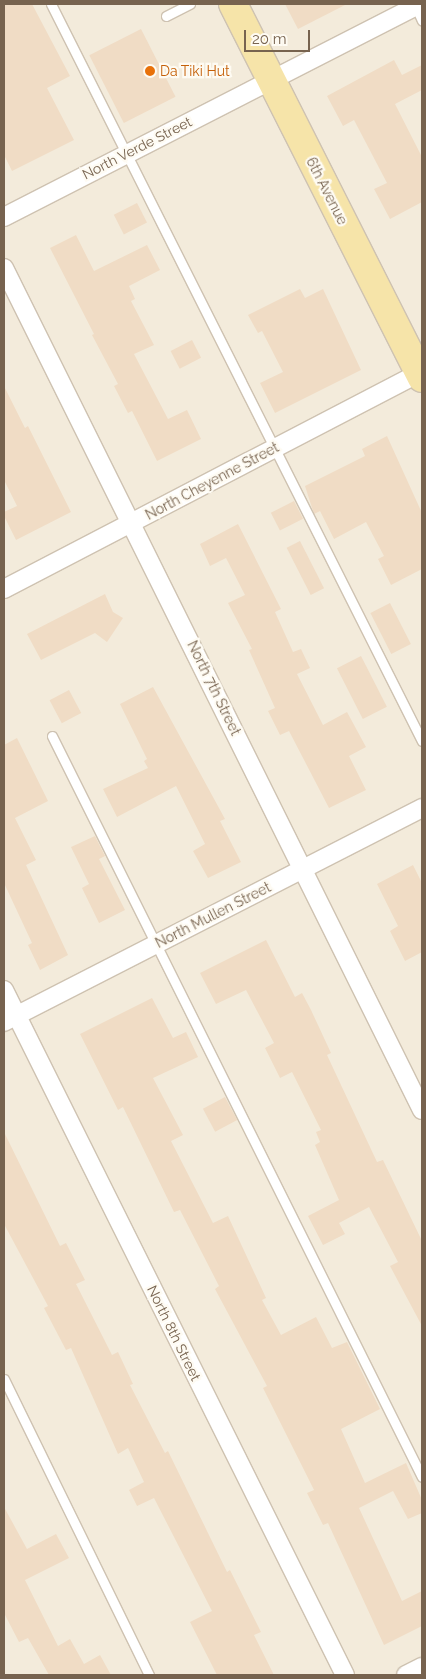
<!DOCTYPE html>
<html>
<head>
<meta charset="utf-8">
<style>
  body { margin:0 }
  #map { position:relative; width:426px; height:1679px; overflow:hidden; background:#fcf8ec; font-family:Raleway,sans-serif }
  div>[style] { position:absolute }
  .residential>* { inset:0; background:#f3ebdb; transform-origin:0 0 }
  .building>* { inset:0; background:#f0dcc5; transform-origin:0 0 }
  .roads { filter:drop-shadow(1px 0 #cec2b1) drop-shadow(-1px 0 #cec2b1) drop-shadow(0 1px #cec2b1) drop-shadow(0 -1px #cec2b1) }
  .lane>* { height:9px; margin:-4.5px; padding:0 4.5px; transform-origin:4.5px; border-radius:4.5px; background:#fff }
  .street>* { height:18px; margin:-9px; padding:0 9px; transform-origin:9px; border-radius:9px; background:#fff }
  .primary>* { height:28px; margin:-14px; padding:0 14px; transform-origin:14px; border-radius:14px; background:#f6e4a9 }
  .dots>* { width:14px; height:14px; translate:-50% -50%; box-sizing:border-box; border:2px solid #fefbf3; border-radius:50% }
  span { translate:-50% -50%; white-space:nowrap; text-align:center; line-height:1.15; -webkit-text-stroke:4.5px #fefbf3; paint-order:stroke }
  .food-label { font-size:14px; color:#c56008 }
  .left { translate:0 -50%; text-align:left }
  .street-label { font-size:14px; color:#77634f }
  .frame { position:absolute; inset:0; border:5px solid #77634f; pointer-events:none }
  .scale { position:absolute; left:244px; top:30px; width:66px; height:22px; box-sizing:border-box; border:2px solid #77634f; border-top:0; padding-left:6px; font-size:15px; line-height:18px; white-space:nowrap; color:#77634f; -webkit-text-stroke:4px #fefbf3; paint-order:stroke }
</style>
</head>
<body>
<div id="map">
  <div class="residential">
    <div style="left:4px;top:4px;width:418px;height:1671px"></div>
  </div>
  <div class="building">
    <div style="clip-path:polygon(4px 4px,32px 4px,70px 76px,47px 88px,74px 140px,12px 171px,4px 155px)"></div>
    <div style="clip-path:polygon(285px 4px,347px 4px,298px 29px)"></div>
    <div style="left:141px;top:29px;width:76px;height:58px;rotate:63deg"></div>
    <div style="clip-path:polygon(394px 60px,402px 75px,422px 65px,422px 90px,395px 104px,422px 157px,422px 202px,390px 219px,374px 189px,387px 183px,354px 120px,343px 126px,327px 96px)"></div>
    <div style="left:137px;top:203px;width:22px;height:26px;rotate:63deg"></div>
    <div style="clip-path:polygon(76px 235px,94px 271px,147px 245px,160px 270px,129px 286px,135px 299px,131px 301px,154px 345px,134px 354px,168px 419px,187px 410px,201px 439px,157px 461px,132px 411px,128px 413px,114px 386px,118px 384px,92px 335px,94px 334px,50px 248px)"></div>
    <div style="clip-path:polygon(300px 289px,305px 298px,323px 289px,361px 370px,275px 413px,260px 383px,283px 372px,262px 331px,258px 333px,248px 315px)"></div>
    <div style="left:192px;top:340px;width:20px;height:24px;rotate:63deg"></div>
    <div style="clip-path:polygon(4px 386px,25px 428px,28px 426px,71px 512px,16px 540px,4px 516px,4px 512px,17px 506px,4px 480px)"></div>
    <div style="clip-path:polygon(387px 436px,422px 513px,422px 569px,391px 585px,378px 559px,384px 556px,366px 522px,334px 539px,320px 511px,314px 514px,305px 486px,365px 456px,362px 449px)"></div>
    <div style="left:294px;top:501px;width:20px;height:26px;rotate:63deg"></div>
    <div style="clip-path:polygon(238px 524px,281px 609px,275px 612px,293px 652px,301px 649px,310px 668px,297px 674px,323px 725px,347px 712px,366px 747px,349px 756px,366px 790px,329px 808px,289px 731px,280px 735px,268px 711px,275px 708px,249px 650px,252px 649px,228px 603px,245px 595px,226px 558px,210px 566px,200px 544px)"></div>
    <div style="left:300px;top:541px;width:53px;height:15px;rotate:63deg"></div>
    <div style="clip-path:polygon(105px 594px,113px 612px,123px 618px,107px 642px,95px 633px,41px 660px,27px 634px)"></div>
    <div style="left:390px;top:603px;width:46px;height:22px;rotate:63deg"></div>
    <div style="left:361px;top:656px;width:57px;height:27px;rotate:63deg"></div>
    <div style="clip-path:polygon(153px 687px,225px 819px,220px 821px,241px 862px,208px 878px,193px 851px,205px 844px,176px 786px,117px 817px,103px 789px,148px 768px,144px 761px,147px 759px,120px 704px)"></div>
    <div style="left:69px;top:690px;width:26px;height:22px;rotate:62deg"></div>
    <div style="clip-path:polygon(17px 738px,48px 801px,15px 818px,36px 860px,26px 865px,68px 955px,40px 970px,28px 945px,32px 943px,4px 883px,4px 745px)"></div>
    <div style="clip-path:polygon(95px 836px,105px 856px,99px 859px,125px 910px,99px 923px,82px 888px,89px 884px,71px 847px)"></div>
    <div style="clip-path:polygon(413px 865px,422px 883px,422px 952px,405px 961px,390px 931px,398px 926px,377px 884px)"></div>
    <div style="clip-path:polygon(266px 940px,295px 997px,302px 993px,311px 1010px,331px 1053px,327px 1055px,377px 1162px,383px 1160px,422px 1241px,422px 1326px,390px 1266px,398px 1262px,369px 1207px,339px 1223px,345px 1234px,323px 1245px,308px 1216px,339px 1200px,315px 1145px,320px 1142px,316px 1132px,321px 1130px,292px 1072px,280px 1078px,265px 1048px,274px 1043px,246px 990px,216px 1004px,200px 973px)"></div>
    <div style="clip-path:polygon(152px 998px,173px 1038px,186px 1032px,198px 1057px,153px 1078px,183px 1135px,171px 1141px,213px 1223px,228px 1216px,266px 1298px,262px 1300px,281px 1335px,316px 1317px,332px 1348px,347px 1342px,380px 1409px,341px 1429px,365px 1483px,406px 1463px,422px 1500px,422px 1513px,408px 1519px,393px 1491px,359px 1508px,402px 1601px,422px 1591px,422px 1626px,384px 1645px,328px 1523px,323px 1525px,307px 1493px,314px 1490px,263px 1388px,267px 1386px,215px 1289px,219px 1286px,180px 1210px,174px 1212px,123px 1107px,118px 1110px,80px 1034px)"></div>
    <div style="left:225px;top:1097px;width:26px;height:25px;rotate:62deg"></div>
    <div style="clip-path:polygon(4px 1132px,60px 1246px,66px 1243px,85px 1280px,76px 1284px,112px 1355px,118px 1352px,133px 1384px,130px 1385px,165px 1453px,168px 1451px,227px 1572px,230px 1570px,261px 1632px,254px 1635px,274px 1675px,217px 1675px,190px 1622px,212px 1611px,154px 1498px,137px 1506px,129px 1490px,144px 1482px,128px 1448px,118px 1454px,71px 1348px,66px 1350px,44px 1308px,48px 1306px,4px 1224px)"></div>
    <div style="clip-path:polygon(4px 1507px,27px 1549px,56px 1534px,69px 1558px,25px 1580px,58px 1646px,70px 1639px,84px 1664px,100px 1655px,111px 1675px,49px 1675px,28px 1638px,19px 1642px,4px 1613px)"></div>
  </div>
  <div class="roads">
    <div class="lane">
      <div style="left:51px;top:4px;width:825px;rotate:63.28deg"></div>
      <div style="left:415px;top:5px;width:17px;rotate:66deg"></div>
      <div style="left:166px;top:16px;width:27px;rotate:-27deg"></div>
      <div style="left:52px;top:736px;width:828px;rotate:63.47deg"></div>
      <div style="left:4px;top:1379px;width:330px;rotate:63.9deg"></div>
    </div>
    <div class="street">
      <div style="left:4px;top:217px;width:467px;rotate:-27.1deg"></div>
      <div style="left:4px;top:268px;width:940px;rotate:63.6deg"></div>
      <div style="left:4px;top:589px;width:468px;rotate:-27.5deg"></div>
      <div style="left:4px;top:990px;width:765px;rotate:63.54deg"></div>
      <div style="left:4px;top:1022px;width:470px;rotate:-27.1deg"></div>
      <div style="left:406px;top:1675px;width:18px;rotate:-27deg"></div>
    </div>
    <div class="primary">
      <div style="left:233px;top:4px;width:419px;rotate:63.2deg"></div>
    </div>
  </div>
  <div class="dots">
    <div style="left:150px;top:71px;background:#e8710a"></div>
  </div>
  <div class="food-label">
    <span class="left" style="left:160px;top:71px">Da Tiki Hut</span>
  </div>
  <div class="street-label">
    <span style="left:137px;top:148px;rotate:-27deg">North Verde Street</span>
    <span style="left:327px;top:191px;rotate:63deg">6th Avenue</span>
    <span style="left:212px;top:481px;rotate:-28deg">North Cheyenne Street</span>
    <span style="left:214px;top:688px;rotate:64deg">North 7th Street</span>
    <span style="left:213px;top:915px;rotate:-27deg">North Mullen Street</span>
    <span style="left:174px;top:1333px;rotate:64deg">North 8th Street</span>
  </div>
  <div class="frame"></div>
  <div class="scale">20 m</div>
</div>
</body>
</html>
